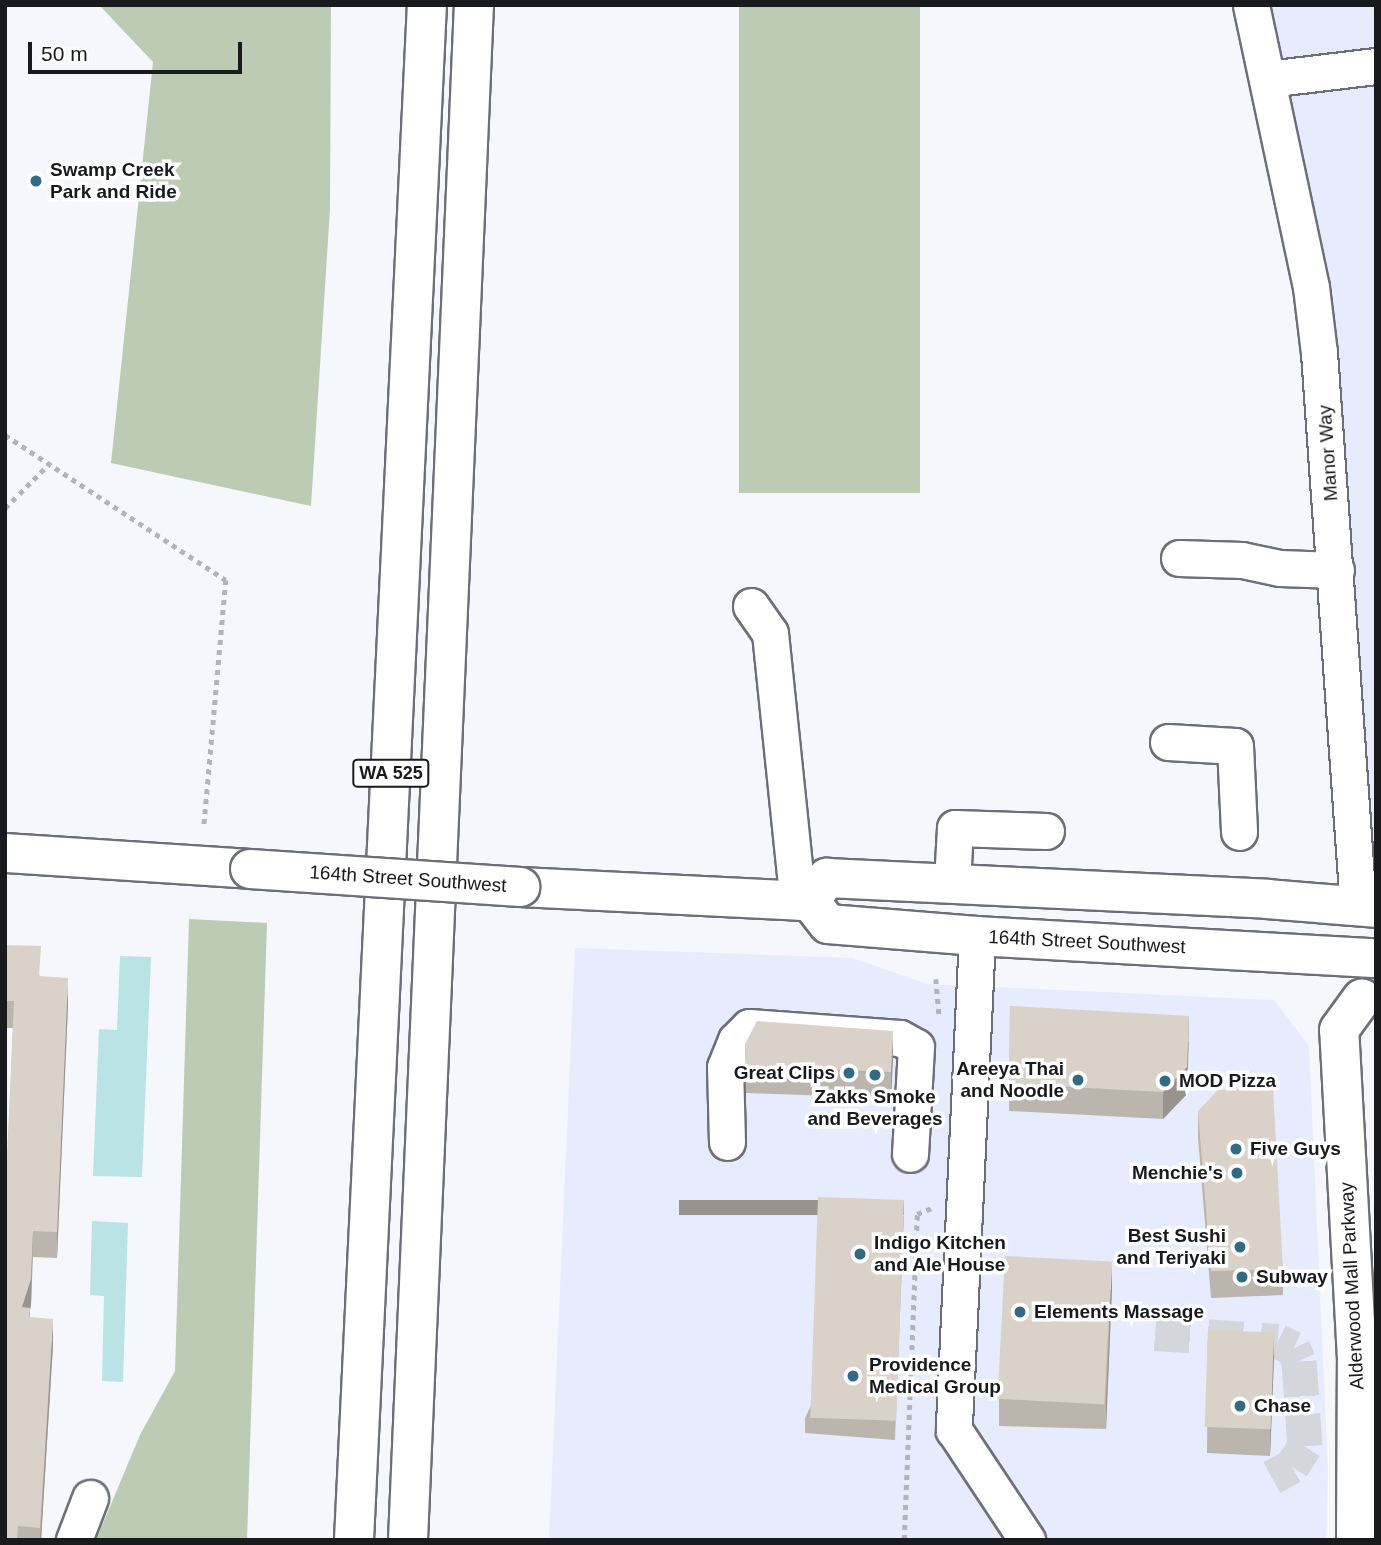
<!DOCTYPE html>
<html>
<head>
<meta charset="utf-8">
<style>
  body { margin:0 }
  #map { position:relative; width:1381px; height:1545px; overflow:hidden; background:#f5f7fd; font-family:Arial,sans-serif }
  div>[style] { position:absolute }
  .built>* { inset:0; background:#e6ebfd }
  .green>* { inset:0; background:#bccbb4; transform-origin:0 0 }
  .water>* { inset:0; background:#b9e3e4 }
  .minor-tunnel>* { height:35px; margin-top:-17.5px; transform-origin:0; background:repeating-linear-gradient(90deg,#d4d6db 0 35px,transparent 0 53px) }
  .path>* { height:4.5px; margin-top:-2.25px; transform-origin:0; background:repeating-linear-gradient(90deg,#b3b4b9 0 5px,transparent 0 10px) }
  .roads { filter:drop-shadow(2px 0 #6d6f78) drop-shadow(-2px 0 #6d6f78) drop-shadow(0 2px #6d6f78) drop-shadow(0 -2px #6d6f78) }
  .minor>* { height:35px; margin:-17.5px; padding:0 17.5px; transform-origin:17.5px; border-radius:17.5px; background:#fff }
  .major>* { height:38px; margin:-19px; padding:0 19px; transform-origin:19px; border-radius:19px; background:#fff }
  .highway>* { height:38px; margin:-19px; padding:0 19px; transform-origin:19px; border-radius:19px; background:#fff }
  .bridges { filter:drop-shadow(2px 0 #6d6f78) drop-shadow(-2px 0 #6d6f78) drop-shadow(0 2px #6d6f78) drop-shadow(0 -2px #6d6f78) }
  .major-bridge>* { height:38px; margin:-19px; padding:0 19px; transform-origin:19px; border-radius:19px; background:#fff }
  .wall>* { inset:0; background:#bbb5ad }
  .shaded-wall>* { inset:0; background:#99938d; transform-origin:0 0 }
  .building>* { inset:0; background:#dad2c9; transform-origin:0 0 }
  .dots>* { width:19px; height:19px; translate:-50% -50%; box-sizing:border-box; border:4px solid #fff; border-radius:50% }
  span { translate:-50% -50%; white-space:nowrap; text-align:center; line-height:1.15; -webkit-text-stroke:7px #fff; paint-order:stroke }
  .shield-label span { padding:2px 5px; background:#fff; border:2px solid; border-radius:5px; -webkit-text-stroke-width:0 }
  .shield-label { font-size:18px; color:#191a1d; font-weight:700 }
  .poi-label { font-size:19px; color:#191a1d; font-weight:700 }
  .left { translate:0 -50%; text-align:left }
  .right { translate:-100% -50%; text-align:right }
  .street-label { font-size:19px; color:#191a1d }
  .frame { position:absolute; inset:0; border:7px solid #191a1d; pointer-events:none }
  .scale { position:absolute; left:28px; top:42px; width:214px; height:32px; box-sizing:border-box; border:4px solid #191a1d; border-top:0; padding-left:9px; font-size:21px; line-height:24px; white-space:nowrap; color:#191a1d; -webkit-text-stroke:5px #fff; paint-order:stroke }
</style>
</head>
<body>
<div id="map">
  <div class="built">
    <div style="clip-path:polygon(1251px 5px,1376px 5px,1376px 847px,1350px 788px,1325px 402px)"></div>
    <div style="clip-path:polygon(575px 948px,852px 958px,928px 984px,1274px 1000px,1309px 1046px,1328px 1472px,1326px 1540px,549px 1540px)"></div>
  </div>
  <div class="green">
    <div style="clip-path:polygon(99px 5px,331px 5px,330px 209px,311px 506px,111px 463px,153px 62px)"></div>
    <div style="left:739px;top:5px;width:181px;height:488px"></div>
    <div style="clip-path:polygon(189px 919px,267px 923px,247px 1540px,96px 1540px,140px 1435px,175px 1371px)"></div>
  </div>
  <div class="water">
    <div style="clip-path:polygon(120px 956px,151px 957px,142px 1177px,93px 1176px,99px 1029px,117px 1030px)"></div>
    <div style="clip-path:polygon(92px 1221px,128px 1223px,123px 1382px,102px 1381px,104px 1296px,90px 1295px)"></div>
  </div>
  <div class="minor-tunnel">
    <div style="left:1155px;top:1333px;width:123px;rotate:3.7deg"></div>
    <div style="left:1278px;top:1341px;width:17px;rotate:25deg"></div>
    <div style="left:1293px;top:1348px;width:14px;rotate:65deg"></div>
    <div style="left:1299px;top:1361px;width:85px;rotate:86deg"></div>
    <div style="left:1305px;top:1446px;width:24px;rotate:123deg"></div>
    <div style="left:1292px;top:1466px;width:23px;rotate:151deg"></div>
  </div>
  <div class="path">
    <div style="left:5px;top:435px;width:264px;rotate:33.3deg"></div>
    <div style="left:226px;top:580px;width:248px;rotate:95.1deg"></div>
    <div style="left:5px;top:508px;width:62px;rotate:-45deg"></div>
    <div style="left:936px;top:979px;width:37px;rotate:85deg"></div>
    <div style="left:904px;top:1540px;width:326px;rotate:-87.7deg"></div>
    <div style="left:917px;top:1214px;width:18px;rotate:-22deg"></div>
  </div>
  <div class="roads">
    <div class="minor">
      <div style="left:1251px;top:5px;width:288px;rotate:78deg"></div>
      <div style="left:1311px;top:287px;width:66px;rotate:83.1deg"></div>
      <div style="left:1319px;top:353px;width:555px;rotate:85.97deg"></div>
      <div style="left:1268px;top:79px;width:109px;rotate:-6.9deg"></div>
      <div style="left:1179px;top:558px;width:63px;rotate:1.8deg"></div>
      <div style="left:1242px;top:560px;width:39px;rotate:12deg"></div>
      <div style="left:1280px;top:568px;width:56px;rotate:2deg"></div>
      <div style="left:751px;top:606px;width:33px;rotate:55deg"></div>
      <div style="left:770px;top:633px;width:270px;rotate:84.1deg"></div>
      <div style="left:1168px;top:742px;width:67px;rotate:3.4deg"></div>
      <div style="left:1235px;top:746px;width:86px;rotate:87.3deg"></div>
      <div style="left:952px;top:883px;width:55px;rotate:-86.9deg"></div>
      <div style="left:955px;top:828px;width:91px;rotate:1.9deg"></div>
      <div style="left:977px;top:936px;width:495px;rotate:92.7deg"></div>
      <div style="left:954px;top:1430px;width:132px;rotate:56.4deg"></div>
      <div style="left:727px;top:1142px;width:75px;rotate:-91.5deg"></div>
      <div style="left:725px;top:1067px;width:29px;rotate:-68deg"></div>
      <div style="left:736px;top:1040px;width:18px;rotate:-45deg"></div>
      <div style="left:749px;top:1027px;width:151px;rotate:4.2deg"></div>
      <div style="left:900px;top:1038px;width:18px;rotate:29deg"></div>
      <div style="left:916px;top:1047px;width:107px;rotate:93.2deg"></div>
      <div style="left:74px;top:1540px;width:45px;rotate:-69.1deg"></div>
    </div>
    <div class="major">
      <div style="left:5px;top:853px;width:246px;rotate:3.7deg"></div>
      <div style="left:520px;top:887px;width:290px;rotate:2.8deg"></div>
      <div style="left:810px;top:901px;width:29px;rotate:52deg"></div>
      <div style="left:828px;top:924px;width:149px;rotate:4.6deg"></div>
      <div style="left:977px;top:936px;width:400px;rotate:3.2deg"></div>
      <div style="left:810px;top:901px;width:29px;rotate:-54deg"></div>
      <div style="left:827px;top:878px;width:441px;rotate:2.7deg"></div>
      <div style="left:1267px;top:899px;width:109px;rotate:4.7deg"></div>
      <div style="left:1356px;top:1540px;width:181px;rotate:-89.7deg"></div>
      <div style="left:1357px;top:1359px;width:329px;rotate:-93.1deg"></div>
      <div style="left:1339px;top:1030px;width:39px;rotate:-54deg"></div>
    </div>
    <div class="highway">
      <div style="left:354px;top:1540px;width:1537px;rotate:-87.28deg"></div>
      <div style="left:408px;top:1540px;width:1536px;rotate:-87.54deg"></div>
    </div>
  </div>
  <div class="bridges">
    <div class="major-bridge">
      <div style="left:250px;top:869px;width:271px;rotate:3.8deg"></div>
    </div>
  </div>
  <div class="wall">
    <div style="clip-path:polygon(5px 945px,41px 977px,68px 1005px,57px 1258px,33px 1257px,31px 1305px,30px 1310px,30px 1317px,53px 1345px,41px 1540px,5px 1540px,6px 1200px,13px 1028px,5px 1028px)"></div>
    <div style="clip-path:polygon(1010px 1006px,1189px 1042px,1187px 1094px,1163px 1119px,1009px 1111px)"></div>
    <div style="clip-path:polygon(745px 1044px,893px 1058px,891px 1098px,746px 1093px)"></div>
    <div style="clip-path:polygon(1198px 1111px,1283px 1269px,1283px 1295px,1211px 1298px,1198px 1137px)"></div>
    <div style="clip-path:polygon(904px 1215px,895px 1440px,805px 1433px,805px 1418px)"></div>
    <div style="clip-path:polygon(1112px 1288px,1106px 1429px,999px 1426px,999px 1399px)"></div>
    <div style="clip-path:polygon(1208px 1330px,1274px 1359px,1270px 1456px,1207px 1453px)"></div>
  </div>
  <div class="shaded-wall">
    <div style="clip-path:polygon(68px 978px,68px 1005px,57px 1258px,57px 1232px)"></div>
    <div style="clip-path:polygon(1189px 1016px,1187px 1094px,1163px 1119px,1163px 1092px)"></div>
    <div style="clip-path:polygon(893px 1031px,893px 1058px,891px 1098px,891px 1072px)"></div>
    <div style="left:904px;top:1200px;width:15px;height:225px;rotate:90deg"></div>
    <div style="clip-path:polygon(33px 1231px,31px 1305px,30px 1310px,22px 1307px)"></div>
    <div style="clip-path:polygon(1112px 1262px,1112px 1288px,1106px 1429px,1106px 1402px)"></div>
    <div style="clip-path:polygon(53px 1319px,53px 1345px,41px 1540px,40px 1540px)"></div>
    <div style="clip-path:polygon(1274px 1332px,1274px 1359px,1270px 1456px,1270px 1430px)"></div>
  </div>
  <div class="building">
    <div style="clip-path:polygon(5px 945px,41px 946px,39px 976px,68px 978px,57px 1232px,33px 1231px,31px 1279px,22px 1307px,30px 1308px,29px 1317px,53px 1319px,40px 1528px,18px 1526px,17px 1540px,5px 1540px,5px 1200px,14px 1001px,5px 1001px)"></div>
    <div style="clip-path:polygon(1010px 1006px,1189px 1016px,1187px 1067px,1163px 1092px,1009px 1084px)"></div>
    <div style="clip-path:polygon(757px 1021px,893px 1031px,891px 1072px,746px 1066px,745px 1044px)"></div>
    <div style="clip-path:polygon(1273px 1088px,1283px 1269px,1211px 1271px,1198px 1111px,1218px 1090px)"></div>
    <div style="left:818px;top:1197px;width:86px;height:221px;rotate:2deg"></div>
    <div style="left:1005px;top:1256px;width:107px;height:143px;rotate:3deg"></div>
    <div style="left:1208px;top:1330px;width:66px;height:97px;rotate:2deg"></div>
  </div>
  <div class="dots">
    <div style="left:36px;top:181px;background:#326a84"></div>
    <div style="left:849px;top:1073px;background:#326a84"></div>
    <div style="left:875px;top:1075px;background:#326a84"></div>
    <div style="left:1078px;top:1080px;background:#326a84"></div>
    <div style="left:1165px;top:1081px;background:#326a84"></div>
    <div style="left:1236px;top:1149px;background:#326a84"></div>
    <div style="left:1237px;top:1173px;background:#326a84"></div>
    <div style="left:1240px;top:1247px;background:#326a84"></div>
    <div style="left:860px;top:1254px;background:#326a84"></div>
    <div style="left:1242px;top:1277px;background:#326a84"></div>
    <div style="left:1020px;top:1312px;background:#326a84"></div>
    <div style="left:853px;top:1376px;background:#326a84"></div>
    <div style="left:1240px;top:1406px;background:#326a84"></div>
  </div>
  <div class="shield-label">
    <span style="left:391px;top:773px">WA 525</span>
  </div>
  <div class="poi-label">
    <span class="left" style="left:50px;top:181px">Swamp Creek<br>Park and Ride</span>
    <span class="right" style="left:1064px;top:1080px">Areeya Thai<br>and Noodle</span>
    <span class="right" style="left:835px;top:1073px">Great Clips</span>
    <span class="left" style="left:1179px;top:1081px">MOD Pizza</span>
    <span style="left:875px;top:1108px">Zakks Smoke<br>and Beverages</span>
    <span class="left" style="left:1250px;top:1149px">Five Guys</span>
    <span class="right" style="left:1223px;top:1173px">Menchie's</span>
    <span class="right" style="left:1226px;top:1247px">Best Sushi<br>and Teriyaki</span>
    <span class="left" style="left:874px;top:1254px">Indigo Kitchen<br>and Ale House</span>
    <span class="left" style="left:1256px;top:1277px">Subway</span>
    <span class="left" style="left:1034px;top:1312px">Elements Massage</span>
    <span class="left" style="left:869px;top:1376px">Providence<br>Medical Group</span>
    <span class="left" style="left:1254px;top:1406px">Chase</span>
  </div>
  <div class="street-label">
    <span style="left:1328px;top:453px;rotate:-94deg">Manor Way</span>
    <span style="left:408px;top:879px;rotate:4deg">164th Street Southwest</span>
    <span style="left:1087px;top:942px;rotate:3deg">164th Street Southwest</span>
    <span style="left:1352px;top:1286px;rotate:-93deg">Alderwood Mall Parkway</span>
  </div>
  <div class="frame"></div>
  <div class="scale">50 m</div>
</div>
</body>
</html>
